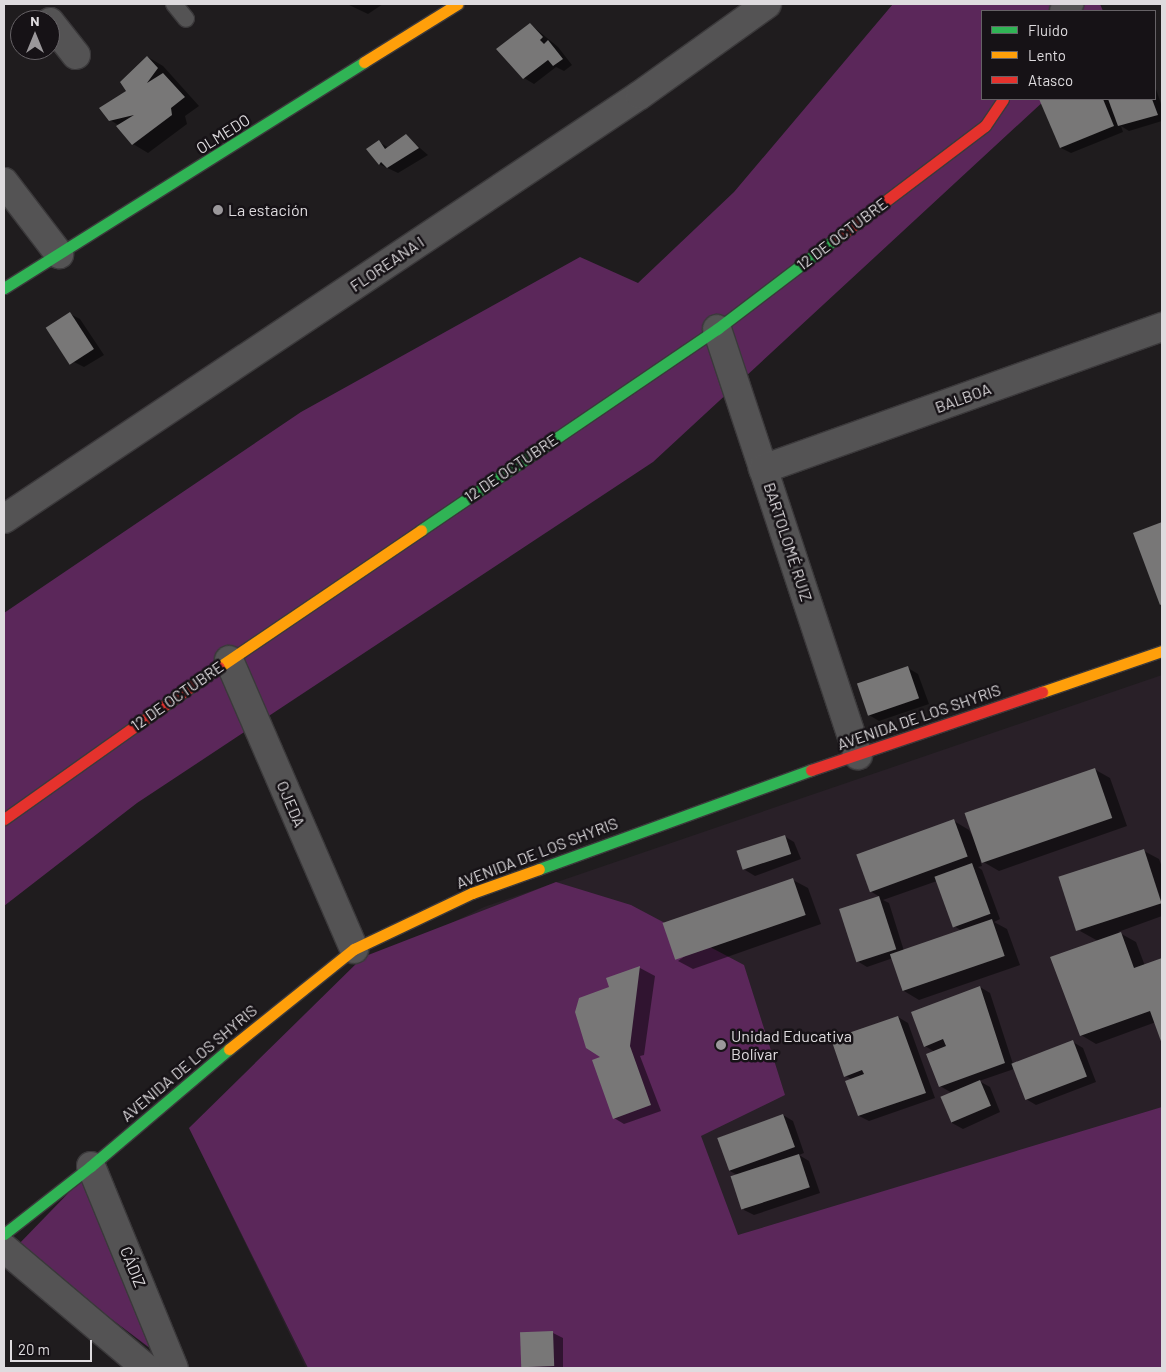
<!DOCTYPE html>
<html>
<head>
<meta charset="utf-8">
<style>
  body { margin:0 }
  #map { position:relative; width:1166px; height:1372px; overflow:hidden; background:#1f1c1e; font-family:Barlow,sans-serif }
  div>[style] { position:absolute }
  .built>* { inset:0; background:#292028 }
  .green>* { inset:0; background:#5b275a }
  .shadow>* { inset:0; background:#0007 }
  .building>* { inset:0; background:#787777; transform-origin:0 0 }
  .roads { filter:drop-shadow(1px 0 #3b393b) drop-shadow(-1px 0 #3b393b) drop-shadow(0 1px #3b393b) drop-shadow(0 -1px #3b393b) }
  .lane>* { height:16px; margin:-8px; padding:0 8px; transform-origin:8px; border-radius:8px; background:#545354 }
  .street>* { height:28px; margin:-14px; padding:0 14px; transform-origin:14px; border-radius:14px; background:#545354 }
  .fast>* { height:11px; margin:-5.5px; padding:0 5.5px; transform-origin:5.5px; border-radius:5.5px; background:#30b455 }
  .slow>* { height:11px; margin:-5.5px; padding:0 5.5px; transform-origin:5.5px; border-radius:5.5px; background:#ff9f0a }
  .jam>* { height:11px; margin:-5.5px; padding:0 5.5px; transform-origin:5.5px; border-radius:5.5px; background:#e5322d }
  .dots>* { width:14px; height:14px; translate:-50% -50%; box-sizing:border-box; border:2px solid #161216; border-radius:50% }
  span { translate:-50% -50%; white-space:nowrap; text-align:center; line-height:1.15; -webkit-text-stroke:5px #161216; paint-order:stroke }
  .street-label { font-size:16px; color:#dedbde }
  .poi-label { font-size:16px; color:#dedbde }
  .left { translate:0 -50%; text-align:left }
  .frame { position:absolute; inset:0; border:5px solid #dedbde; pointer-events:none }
  .legend { position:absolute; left:981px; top:10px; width:175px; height:90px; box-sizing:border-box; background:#161216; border:1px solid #666266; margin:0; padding:6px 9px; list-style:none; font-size:15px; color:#dedbde }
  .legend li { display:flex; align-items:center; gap:10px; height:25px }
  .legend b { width:25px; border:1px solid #666266 }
  .north { position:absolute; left:10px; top:10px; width:50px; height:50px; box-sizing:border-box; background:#161216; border:1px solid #666266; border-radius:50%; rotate:0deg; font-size:14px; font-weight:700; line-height:20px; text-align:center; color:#dedbde }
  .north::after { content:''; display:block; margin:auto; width:18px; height:22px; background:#9b989b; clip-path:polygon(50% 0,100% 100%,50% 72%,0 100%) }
  .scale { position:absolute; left:10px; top:1340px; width:82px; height:22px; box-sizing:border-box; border:2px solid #dedbde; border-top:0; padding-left:6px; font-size:15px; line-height:18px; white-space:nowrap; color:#dedbde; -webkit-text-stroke:4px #161216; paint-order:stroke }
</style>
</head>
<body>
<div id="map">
  <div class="built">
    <div style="clip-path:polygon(1162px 675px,1162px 1368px,306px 1368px,189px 1128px,372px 962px,484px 907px)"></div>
  </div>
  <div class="green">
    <div style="clip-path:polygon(893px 4px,1100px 4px,1103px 11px,982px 11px,982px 99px,1046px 99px,653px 462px,137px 803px,4px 906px,4px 613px,301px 412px,580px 257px,638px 283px,734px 192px)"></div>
    <div style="clip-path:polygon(556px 882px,631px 905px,744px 965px,785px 1095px,701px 1136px,738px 1235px,1162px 1107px,1162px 1368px,308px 1368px,189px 1128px,363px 957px)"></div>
    <div style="clip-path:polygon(81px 1180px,155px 1352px,16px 1247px)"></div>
  </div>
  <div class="shadow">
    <div style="clip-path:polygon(347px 4px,383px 4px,368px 14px)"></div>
    <div style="clip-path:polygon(530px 24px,558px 47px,572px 65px,564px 71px,556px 67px,534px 84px,524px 78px,498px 50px)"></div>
    <div style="clip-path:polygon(148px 57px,163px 66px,199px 106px,185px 116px,187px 124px,148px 153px,133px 144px,120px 126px,110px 120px)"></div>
    <div style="clip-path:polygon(1155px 86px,1162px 107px,1162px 121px,1129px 131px,1121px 126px,1123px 132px,1071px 153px,1061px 148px,1040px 99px,1155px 99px)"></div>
    <div style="clip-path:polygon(406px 136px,428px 155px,398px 173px,379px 164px,379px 142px,389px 148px)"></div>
    <div style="clip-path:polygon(70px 314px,80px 319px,104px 355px,84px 367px,74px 362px)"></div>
    <div style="clip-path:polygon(1162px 523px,1162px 605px,1135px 533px)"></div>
    <div style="clip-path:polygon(908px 668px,918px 674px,929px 704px,879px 721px,869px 715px)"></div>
    <div style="clip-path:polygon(evenodd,1094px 769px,1110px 778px,1127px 826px,999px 871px,980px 860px,982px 866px,978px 867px,982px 870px,1000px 919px,994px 922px,1007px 929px,1020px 965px,919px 1000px,904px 991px,893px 958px,867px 967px,857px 961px,841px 910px,880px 897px,870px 891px,857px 855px,954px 821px,969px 830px,976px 842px,1094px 769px,937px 881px,954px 926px,962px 931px,904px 951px,889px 903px,883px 900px,937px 881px)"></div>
    <div style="clip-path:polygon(784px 836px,794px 842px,801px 859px,755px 876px,745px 870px)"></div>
    <div style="clip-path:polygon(1144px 851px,1159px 859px,1162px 867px,1162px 916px,1118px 932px,1136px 942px,1145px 966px,1162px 959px,1162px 1041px,1156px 1022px,1096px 1044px,1081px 1035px,1098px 941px,1080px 931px)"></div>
    <div style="clip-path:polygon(793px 880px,808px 888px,821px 924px,693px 969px,678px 961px)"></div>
    <div style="clip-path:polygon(640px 968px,655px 976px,644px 1055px,640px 1056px,661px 1111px,624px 1124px,614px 1118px,603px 1057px,610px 988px,608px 978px)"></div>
    <div style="clip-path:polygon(980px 987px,990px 993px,1013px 1064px,1073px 1042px,1083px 1048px,1096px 1082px,1036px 1105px,1026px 1099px,1014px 1069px,979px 1081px,990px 1087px,1000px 1112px,963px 1129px,952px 1123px,952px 1093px,940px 1086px,935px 1052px,925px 1046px)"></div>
    <div style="clip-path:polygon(898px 1017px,908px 1023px,935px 1098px,869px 1121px,859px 1116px,853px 1080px,846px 1076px)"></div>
    <div style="clip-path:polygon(783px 1115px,793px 1121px,804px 1153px,799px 1155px,809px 1161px,820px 1193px,754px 1215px,744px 1210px,739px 1176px,730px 1171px,718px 1138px)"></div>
    <div style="clip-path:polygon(521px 1333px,553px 1333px,563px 1338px,563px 1368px,522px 1366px)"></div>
  </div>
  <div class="building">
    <div style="clip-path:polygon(530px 23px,543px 37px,540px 40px,544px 44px,548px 40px,563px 59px,553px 66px,548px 60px,523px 79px,496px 49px)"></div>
    <div style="clip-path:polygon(147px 56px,158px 68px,147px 83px,163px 73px,185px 97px,171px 108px,172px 115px,132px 145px,116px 126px,134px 115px,109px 121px,99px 108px,126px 91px,120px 82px)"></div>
    <div style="clip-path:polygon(1039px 99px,1103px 99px,1114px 126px,1060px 148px)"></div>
    <div style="clip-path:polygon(1108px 99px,1152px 99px,1158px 115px,1118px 126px)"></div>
    <div style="clip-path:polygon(406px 134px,419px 148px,387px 168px,381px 162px,379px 165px,366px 149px,379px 140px,385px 149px)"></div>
    <div style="left:70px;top:312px;width:44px;height:29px;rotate:57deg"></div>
    <div style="clip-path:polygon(1162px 522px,1162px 604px,1160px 605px,1133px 533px)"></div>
    <div style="left:908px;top:666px;width:34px;height:54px;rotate:71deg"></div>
    <div style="left:1095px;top:768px;width:53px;height:138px;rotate:71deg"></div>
    <div style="left:954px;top:819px;width:40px;height:104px;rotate:70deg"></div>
    <div style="left:785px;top:835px;width:20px;height:51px;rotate:72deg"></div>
    <div style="left:1144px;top:849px;width:57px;height:90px;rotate:72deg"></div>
    <div style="left:972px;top:863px;width:54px;height:40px;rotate:70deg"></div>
    <div style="left:793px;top:878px;width:39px;height:138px;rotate:71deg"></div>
    <div style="left:879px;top:896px;width:56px;height:42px;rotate:72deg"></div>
    <div style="left:992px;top:919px;width:39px;height:108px;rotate:71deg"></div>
    <div style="clip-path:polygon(1121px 932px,1134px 968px,1162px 958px,1162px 1044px,1150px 1011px,1080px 1036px,1050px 957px)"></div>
    <div style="clip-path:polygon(640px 966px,630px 1046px,651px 1105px,613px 1119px,592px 1060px,600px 1057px,586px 1048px,575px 1012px,579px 998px,609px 987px,606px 978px)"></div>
    <div style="clip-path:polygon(980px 986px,1005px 1063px,939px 1087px,926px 1054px,946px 1046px,943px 1039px,924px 1047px,911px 1012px)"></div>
    <div style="clip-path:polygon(898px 1016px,926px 1093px,858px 1116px,845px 1081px,864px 1074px,862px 1070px,844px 1077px,831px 1039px)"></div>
    <div style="left:1073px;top:1040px;width:39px;height:66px;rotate:69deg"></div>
    <div style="left:980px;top:1080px;width:28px;height:43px;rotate:67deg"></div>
    <div style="left:783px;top:1114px;width:35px;height:70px;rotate:70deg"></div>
    <div style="left:799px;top:1154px;width:35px;height:72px;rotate:72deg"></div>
    <div style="left:553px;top:1331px;width:35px;height:33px;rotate:88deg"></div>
  </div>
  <div class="roads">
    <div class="lane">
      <div style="left:174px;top:4px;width:19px;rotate:51deg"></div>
    </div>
    <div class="street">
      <div style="left:1064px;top:11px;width:9px;rotate:-54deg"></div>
      <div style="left:50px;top:22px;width:42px;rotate:51.8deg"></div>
      <div style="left:4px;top:182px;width:91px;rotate:52.6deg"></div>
      <div style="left:717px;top:329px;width:449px;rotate:71.7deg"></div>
      <div style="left:763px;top:469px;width:424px;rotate:-19.6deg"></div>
      <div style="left:4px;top:519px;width:764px;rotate:-33.69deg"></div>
      <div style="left:640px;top:95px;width:156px;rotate:-35.6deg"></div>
      <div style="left:229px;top:660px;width:315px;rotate:66.6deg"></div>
      <div style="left:91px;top:1166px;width:218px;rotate:67.7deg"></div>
      <div style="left:4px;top:1248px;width:186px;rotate:40.2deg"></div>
    </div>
    <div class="fast">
      <div style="left:4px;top:288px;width:425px;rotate:-32.1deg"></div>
      <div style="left:421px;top:530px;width:358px;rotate:-34.2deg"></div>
      <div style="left:717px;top:329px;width:147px;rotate:-37.3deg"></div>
      <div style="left:539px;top:869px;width:289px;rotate:-20deg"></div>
      <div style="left:4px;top:1234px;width:110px;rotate:-38deg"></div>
      <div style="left:91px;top:1166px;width:181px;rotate:-40.3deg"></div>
    </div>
    <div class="slow">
      <div style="left:364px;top:62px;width:110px;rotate:-31.9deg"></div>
      <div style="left:219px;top:667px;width:244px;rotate:-34.1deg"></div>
      <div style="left:1042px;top:692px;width:127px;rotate:-18.9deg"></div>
      <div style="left:229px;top:1049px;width:160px;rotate:-38.7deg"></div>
      <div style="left:354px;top:949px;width:131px;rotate:-25.4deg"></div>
      <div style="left:472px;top:893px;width:71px;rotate:-19.7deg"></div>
    </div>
    <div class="jam">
      <div style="left:834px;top:240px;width:189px;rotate:-37.1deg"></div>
      <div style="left:985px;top:126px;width:32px;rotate:-56deg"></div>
      <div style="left:811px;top:770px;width:244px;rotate:-18.7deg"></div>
      <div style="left:4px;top:819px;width:263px;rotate:-35.3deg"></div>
    </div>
  </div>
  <div class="dots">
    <div style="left:218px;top:210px;background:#9b989b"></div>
    <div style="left:721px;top:1045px;background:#9b989b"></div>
  </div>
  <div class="street-label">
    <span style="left:223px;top:134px;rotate:-32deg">OLMEDO</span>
    <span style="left:842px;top:234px;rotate:-37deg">12 DE OCTUBRE</span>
    <span style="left:387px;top:264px;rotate:-34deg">FLOREANA I</span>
    <span style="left:963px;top:398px;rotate:-20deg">BALBOA</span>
    <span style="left:511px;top:468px;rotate:-34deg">12 DE OCTUBRE</span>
    <span style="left:788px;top:542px;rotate:72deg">BARTOLOMÉ RUIZ</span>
    <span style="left:177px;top:696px;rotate:-35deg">12 DE OCTUBRE</span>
    <span style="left:919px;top:717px;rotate:-19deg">AVENIDA DE LOS SHYRIS</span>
    <span style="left:291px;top:804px;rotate:67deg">OJEDA</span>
    <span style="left:537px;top:853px;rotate:-21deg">AVENIDA DE LOS SHYRIS</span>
    <span style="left:189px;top:1063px;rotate:-40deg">AVENIDA DE LOS SHYRIS</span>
    <span style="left:133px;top:1267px;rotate:68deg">CÁDIZ</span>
  </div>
  <div class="poi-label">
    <span class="left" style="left:228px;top:210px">La estación</span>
    <span class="left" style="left:731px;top:1045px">Unidad Educativa<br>Bolívar</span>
  </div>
  <div class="frame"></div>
  <ul class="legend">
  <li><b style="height:6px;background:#30b455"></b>Fluido</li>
  <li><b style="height:6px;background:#ff9f0a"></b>Lento</li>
  <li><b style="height:6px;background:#e5322d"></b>Atasco</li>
  </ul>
  <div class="north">N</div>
  <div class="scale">20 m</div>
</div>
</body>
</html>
